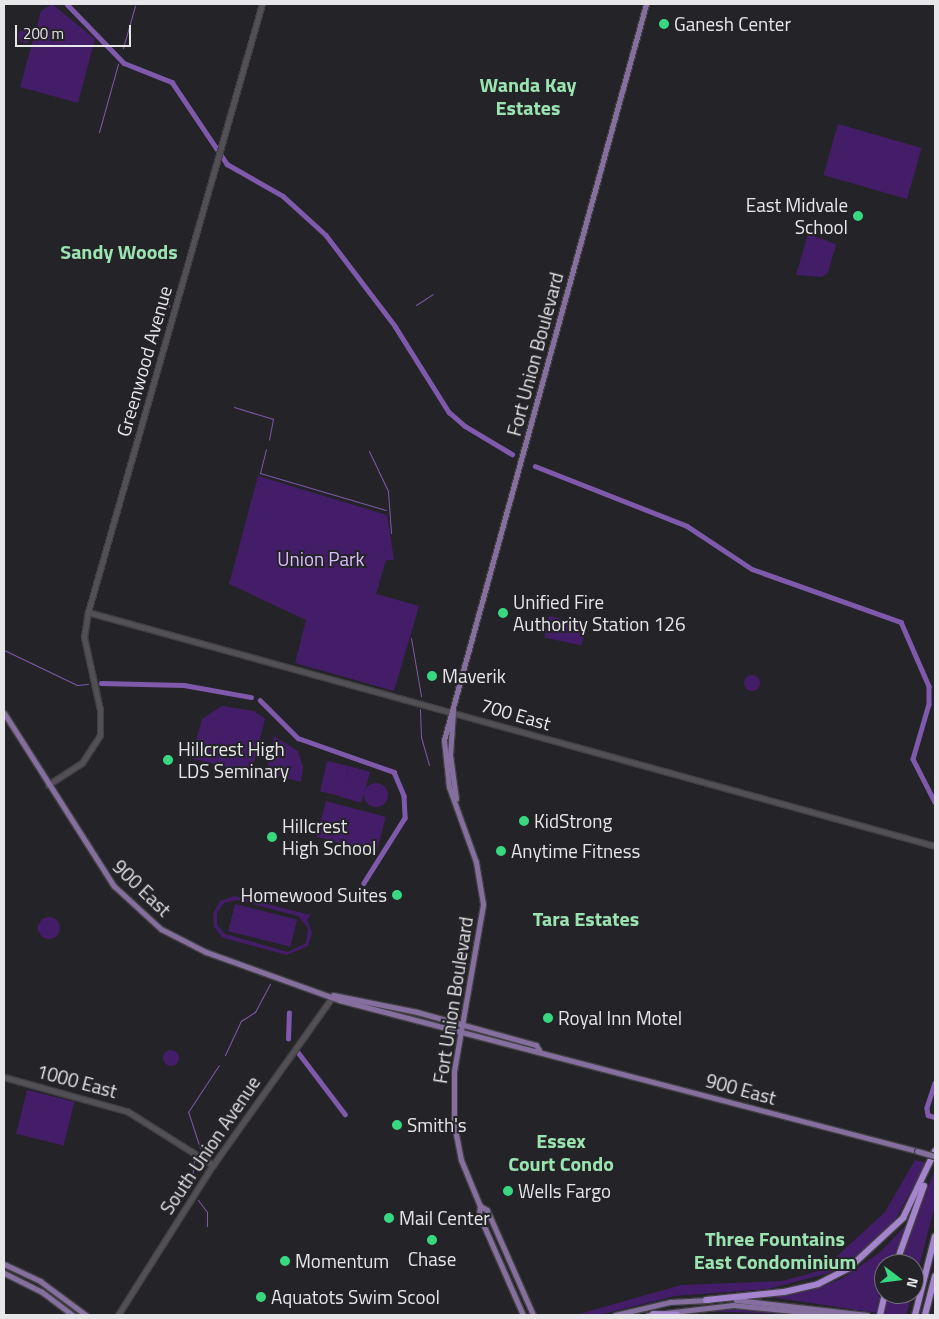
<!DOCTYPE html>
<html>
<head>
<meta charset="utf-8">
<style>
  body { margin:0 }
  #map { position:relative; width:939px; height:1319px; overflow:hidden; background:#242327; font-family:"Titillium Web",sans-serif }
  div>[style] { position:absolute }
  .green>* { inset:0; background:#441d68; transform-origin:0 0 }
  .round { border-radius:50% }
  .stream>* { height:1px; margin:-0.5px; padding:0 0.5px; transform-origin:0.5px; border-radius:0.5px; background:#7f59ab }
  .canal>* { height:4.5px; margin:-2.25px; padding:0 2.25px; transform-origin:2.25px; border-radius:2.25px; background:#7f59ab }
  .roads { filter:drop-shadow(1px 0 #424044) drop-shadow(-1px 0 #424044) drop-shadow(0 1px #424044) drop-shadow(0 -1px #424044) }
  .minor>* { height:4.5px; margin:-2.25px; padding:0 2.25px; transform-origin:2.25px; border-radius:2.25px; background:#525055 }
  .major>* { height:5px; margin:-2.5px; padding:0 2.5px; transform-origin:2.5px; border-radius:2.5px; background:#846f9e }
  .highway>* { height:6px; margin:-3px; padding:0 3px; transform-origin:3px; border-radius:3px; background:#a584ce }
  .bridges { filter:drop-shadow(1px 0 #424044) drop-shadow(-1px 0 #424044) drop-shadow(0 1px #424044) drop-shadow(0 -1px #424044) }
  .major-bridge>* { height:5px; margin:-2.5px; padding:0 2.5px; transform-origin:2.5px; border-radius:2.5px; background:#846f9e }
  .dots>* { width:14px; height:14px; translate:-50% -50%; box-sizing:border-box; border:2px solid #242327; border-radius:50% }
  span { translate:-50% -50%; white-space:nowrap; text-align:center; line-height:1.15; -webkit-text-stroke:4px #242327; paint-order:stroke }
  .poi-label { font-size:19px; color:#e7e6e9 }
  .left { translate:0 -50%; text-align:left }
  .right { translate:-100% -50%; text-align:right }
  .street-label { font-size:19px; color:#e7e6e9 }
  .park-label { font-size:19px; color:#d9bdff }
  .neighbourhood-label { font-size:20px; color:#9be4b2; font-weight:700 }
  .frame { position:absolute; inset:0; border:5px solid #e7e6e9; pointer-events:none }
  .north { position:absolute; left:874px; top:1254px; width:50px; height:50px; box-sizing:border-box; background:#242327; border:1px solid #727175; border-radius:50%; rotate:105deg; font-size:14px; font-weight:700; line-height:20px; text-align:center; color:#e7e6e9 }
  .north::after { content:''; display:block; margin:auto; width:18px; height:22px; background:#37d880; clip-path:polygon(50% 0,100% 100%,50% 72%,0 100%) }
  .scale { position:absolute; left:15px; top:25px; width:116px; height:22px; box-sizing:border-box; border:2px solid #e7e6e9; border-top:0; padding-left:6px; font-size:15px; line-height:18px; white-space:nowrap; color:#e7e6e9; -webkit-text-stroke:4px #242327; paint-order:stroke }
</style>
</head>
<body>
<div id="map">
  <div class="green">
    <div style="clip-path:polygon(52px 4px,95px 39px,78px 103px,20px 87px,41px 11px)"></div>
    <div class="round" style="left:18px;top:29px;width:14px;height:14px"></div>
    <div style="left:838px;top:124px;width:87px;height:53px;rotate:16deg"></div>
    <div style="clip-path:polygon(808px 234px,836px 244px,828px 273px,822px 277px,796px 275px)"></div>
    <div style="clip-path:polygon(258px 476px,387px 515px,394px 560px,386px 560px,376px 594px,419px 606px,394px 691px,295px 663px,306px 620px,229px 584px)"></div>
    <div style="left:549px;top:616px;width:38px;height:22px;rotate:12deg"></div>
    <div class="round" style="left:744px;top:675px;width:16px;height:16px"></div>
    <div style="clip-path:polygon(222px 706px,254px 711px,265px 719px,252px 770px,247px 773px,191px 758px,202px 719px)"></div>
    <div style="clip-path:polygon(274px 736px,298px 751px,303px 767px,301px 782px,266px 773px)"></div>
    <div style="left:327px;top:761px;width:22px;height:31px;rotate:13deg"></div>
    <div style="left:349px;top:766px;width:22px;height:32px;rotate:16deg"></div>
    <div class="round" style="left:364px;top:783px;width:24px;height:24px"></div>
    <div style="left:326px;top:801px;width:62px;height:37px;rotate:15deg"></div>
    <div style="clip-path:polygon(evenodd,234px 896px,311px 915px,307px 919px,312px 933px,308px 946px,287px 955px,223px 938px,214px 927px,213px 914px,220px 901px,234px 896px,237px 900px,298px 916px,308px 928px,306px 943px,288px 952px,225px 934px,217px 925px,217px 913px,224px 903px,237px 900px)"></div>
    <div style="left:235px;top:904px;width:64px;height:28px;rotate:14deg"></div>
    <div class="round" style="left:38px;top:917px;width:22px;height:22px"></div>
    <div class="round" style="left:163px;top:1050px;width:16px;height:16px"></div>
    <div style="left:27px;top:1090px;width:49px;height:45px;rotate:14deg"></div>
    <div style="clip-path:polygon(915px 1160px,926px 1163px,894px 1222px,864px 1250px,829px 1273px,768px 1289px,675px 1296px,599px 1315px,576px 1315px,681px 1285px,783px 1281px,822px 1270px,885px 1212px)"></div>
    <div style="clip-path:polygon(935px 1169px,935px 1205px,914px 1286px,914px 1264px,899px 1264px)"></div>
    <div style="clip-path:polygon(909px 1222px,892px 1264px,884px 1264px,877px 1313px,771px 1297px,813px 1290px,843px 1278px,879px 1253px)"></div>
    <div style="clip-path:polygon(887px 1294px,912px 1294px,906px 1315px,885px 1315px)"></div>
    <div style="clip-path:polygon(759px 1309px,812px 1315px,697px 1311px,698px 1310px)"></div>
  </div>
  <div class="stream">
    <div style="left:123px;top:48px;width:44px;rotate:-74.1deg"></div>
    <div style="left:99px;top:132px;width:71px;rotate:-74.4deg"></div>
    <div style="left:162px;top:291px;width:17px;rotate:65deg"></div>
    <div style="left:550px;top:304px;width:5px;rotate:-11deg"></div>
    <div style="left:416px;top:305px;width:20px;rotate:-33deg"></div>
    <div style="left:234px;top:407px;width:41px;rotate:17.1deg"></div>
    <div style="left:273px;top:419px;width:21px;rotate:101deg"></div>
    <div style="left:266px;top:449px;width:25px;rotate:104deg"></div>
    <div style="left:260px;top:473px;width:131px;rotate:16.4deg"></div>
    <div style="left:369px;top:451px;width:44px;rotate:64.6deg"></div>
    <div style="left:388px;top:491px;width:42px;rotate:85.9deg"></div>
    <div style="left:411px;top:638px;width:59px;rotate:80.2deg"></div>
    <div style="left:4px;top:650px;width:81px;rotate:25.6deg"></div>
    <div style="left:77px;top:685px;width:11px;rotate:-5deg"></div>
    <div style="left:420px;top:709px;width:28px;rotate:88deg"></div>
    <div style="left:421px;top:737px;width:29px;rotate:74deg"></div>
    <div style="left:225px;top:1055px;width:38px;rotate:-65deg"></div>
    <div style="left:241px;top:1021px;width:17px;rotate:-33deg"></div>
    <div style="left:255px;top:1012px;width:32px;rotate:-62deg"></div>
    <div style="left:200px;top:1148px;width:38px;rotate:-108deg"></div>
    <div style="left:188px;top:1112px;width:56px;rotate:-56.6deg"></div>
    <div style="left:191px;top:1186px;width:26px;rotate:-83deg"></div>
    <div style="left:198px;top:1200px;width:15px;rotate:53deg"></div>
    <div style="left:207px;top:1212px;width:14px;rotate:90deg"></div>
  </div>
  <div class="canal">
    <div style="left:67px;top:4px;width:82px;rotate:46deg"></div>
    <div style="left:124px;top:63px;width:52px;rotate:21.6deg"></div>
    <div style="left:172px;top:82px;width:99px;rotate:56.1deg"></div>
    <div style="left:227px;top:164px;width:64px;rotate:29.7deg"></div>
    <div style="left:283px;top:196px;width:58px;rotate:42.2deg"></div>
    <div style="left:326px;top:235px;width:114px;rotate:52.8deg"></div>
    <div style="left:395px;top:326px;width:102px;rotate:57.9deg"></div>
    <div style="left:449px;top:412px;width:21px;rotate:41deg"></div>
    <div style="left:465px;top:426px;width:55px;rotate:30.8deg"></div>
    <div style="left:535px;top:466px;width:163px;rotate:21.5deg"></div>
    <div style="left:687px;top:526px;width:78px;rotate:33.5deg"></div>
    <div style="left:752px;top:569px;width:158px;rotate:19.6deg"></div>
    <div style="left:901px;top:622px;width:70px;rotate:66.4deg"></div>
    <div style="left:929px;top:686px;width:18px;rotate:90deg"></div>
    <div style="left:929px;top:704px;width:57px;rotate:106.2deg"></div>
    <div style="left:913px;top:759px;width:48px;rotate:62.9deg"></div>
    <div style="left:101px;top:683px;width:83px;rotate:1.4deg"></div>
    <div style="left:184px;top:685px;width:68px;rotate:10.2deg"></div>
    <div style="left:260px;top:700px;width:54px;rotate:45deg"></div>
    <div style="left:298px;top:738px;width:102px;rotate:19.5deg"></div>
    <div style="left:394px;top:772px;width:26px;rotate:67deg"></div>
    <div style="left:404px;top:796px;width:22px;rotate:87deg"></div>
    <div style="left:405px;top:818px;width:77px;rotate:122.2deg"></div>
    <div style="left:288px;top:1039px;width:26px;rotate:-88deg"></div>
    <div style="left:298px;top:1052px;width:78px;rotate:52.8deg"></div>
    <div style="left:935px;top:1083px;width:26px;rotate:108deg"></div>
    <div style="left:927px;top:1108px;width:7px;rotate:82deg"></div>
    <div style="left:928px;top:1115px;width:7px;rotate:16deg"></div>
  </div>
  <div class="roads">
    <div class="minor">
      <div style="left:88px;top:612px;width:879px;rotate:15.44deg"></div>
      <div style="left:48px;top:785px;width:40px;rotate:-32.9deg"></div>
      <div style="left:82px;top:763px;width:33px;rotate:-57deg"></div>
      <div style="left:100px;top:735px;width:25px;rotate:-90deg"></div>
      <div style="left:100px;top:710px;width:75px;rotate:-102.4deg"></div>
      <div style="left:84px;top:637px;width:25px;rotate:-81deg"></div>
      <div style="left:88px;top:612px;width:632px;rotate:-74.03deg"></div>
      <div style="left:4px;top:1077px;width:128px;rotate:15.5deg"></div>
      <div style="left:127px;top:1111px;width:102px;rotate:32.1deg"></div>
      <div style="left:118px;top:1315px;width:178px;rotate:-57.7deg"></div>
      <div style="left:213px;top:1165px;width:207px;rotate:-54.6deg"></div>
    </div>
    <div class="major">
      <div style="left:453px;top:711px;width:44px;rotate:93.9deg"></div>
      <div style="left:450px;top:755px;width:44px;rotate:82.2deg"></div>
      <div style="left:4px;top:713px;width:205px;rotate:57.6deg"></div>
      <div style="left:114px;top:886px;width:64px;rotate:42.5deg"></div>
      <div style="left:161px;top:929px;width:51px;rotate:27.1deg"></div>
      <div style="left:206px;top:952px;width:141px;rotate:19.8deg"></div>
      <div style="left:339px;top:1000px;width:597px;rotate:14.64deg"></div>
      <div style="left:333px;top:995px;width:86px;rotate:11.4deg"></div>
      <div style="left:417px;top:1012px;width:123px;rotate:15.5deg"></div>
      <div style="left:536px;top:1045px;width:6px;rotate:59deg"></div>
      <div style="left:480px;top:1206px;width:8px;rotate:30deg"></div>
      <div style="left:487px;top:1210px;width:115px;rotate:66.3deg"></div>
      <div style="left:4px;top:1264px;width:40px;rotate:25deg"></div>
      <div style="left:40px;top:1281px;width:57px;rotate:36.5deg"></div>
      <div style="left:4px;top:1273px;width:42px;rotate:26.6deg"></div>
      <div style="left:42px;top:1292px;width:39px;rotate:37deg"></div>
      <div style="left:736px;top:1300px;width:132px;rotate:6.5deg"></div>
      <div style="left:523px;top:1315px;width:109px;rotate:-113.7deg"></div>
      <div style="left:479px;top:1215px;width:9px;rotate:-84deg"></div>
      <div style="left:480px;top:1206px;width:50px;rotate:-112.4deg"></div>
      <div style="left:461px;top:1160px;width:37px;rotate:-101deg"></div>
      <div style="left:454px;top:1124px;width:53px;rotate:-90deg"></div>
      <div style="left:454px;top:1071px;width:169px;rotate:-80.1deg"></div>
      <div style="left:483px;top:904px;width:43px;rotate:-99.5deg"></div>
      <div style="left:476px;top:862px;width:80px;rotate:-109.8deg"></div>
      <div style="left:449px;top:787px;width:47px;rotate:-96.1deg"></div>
      <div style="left:444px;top:740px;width:763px;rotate:-74.65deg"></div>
      <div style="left:615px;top:1315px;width:57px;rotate:-13.3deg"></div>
      <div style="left:670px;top:1302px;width:38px;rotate:-3deg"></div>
      <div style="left:648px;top:1315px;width:86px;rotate:-6.7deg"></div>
      <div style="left:733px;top:1305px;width:101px;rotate:5.7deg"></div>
    </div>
    <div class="highway">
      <div style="left:896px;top:1264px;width:83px;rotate:-70.3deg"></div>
      <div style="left:706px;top:1300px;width:78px;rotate:-5.9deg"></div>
      <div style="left:784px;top:1292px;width:35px;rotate:-13deg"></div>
      <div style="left:818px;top:1284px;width:35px;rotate:-27deg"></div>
      <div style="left:849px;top:1268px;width:74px;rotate:-42.8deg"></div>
      <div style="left:903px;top:1218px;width:74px;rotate:-64.5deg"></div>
      <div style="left:653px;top:1314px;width:24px;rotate:2deg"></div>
      <div style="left:880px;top:1315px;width:22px;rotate:-77deg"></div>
      <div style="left:915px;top:1315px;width:81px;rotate:-75.8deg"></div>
      <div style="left:925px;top:1315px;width:40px;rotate:-75.6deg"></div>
    </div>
  </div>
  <div class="bridges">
    <div class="major-bridge">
      <div style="left:917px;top:1151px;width:19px;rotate:16deg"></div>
    </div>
  </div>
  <div class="dots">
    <div style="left:664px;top:24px;background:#37d880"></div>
    <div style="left:858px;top:216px;background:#37d880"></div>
    <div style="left:503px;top:613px;background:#37d880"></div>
    <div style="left:432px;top:676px;background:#37d880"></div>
    <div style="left:168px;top:760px;background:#37d880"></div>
    <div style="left:524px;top:821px;background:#37d880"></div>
    <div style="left:272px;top:837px;background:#37d880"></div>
    <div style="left:501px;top:851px;background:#37d880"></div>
    <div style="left:397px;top:895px;background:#37d880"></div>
    <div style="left:548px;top:1018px;background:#37d880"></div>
    <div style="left:397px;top:1125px;background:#37d880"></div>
    <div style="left:508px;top:1191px;background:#37d880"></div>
    <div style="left:389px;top:1218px;background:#37d880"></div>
    <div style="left:432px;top:1240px;background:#37d880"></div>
    <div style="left:285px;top:1261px;background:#37d880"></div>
    <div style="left:261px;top:1297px;background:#37d880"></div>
  </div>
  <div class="poi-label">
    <span class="left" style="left:674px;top:24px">Ganesh Center</span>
    <span class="right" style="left:848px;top:216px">East Midvale<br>School</span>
    <span class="left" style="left:513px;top:613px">Unified Fire<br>Authority Station 126</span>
    <span class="left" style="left:442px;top:676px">Maverik</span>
    <span class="left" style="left:178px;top:760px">Hillcrest High<br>LDS Seminary</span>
    <span class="left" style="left:534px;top:821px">KidStrong</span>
    <span class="left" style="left:282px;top:837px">Hillcrest<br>High School</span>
    <span class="left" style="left:511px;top:851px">Anytime Fitness</span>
    <span class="right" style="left:387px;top:895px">Homewood Suites</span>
    <span class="left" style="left:558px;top:1018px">Royal Inn Motel</span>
    <span class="left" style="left:407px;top:1125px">Smith's</span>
    <span class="left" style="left:518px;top:1191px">Wells Fargo</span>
    <span class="left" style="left:399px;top:1218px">Mail Center</span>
    <span style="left:432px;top:1259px">Chase</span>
    <span class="left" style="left:295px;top:1261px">Momentum</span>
    <span class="left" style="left:271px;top:1297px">Aquatots Swim Scool</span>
  </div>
  <div class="street-label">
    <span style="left:535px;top:354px;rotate:-75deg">Fort Union Boulevard</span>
    <span style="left:144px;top:361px;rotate:-74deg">Greenwood Avenue</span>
    <span style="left:516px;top:714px;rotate:16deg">700 East</span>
    <span style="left:142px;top:888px;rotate:44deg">900 East</span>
    <span style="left:453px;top:1000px;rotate:-81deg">Fort Union Boulevard</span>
    <span style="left:77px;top:1081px;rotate:15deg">1000 East</span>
    <span style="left:741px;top:1089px;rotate:15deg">900 East</span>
    <span style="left:210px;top:1145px;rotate:-56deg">South Union Avenue</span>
  </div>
  <div class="park-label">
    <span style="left:321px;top:559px">Union Park</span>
  </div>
  <div class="neighbourhood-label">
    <span style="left:528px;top:96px">Wanda Kay<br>Estates</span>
    <span style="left:119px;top:251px">Sandy Woods</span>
    <span style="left:586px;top:918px">Tara Estates</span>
    <span style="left:561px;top:1152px">Essex<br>Court Condo</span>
    <span style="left:775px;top:1250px">Three Fountains<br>East Condominium</span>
  </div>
  <div class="frame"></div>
  <div class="north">N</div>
  <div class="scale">200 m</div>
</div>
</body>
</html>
